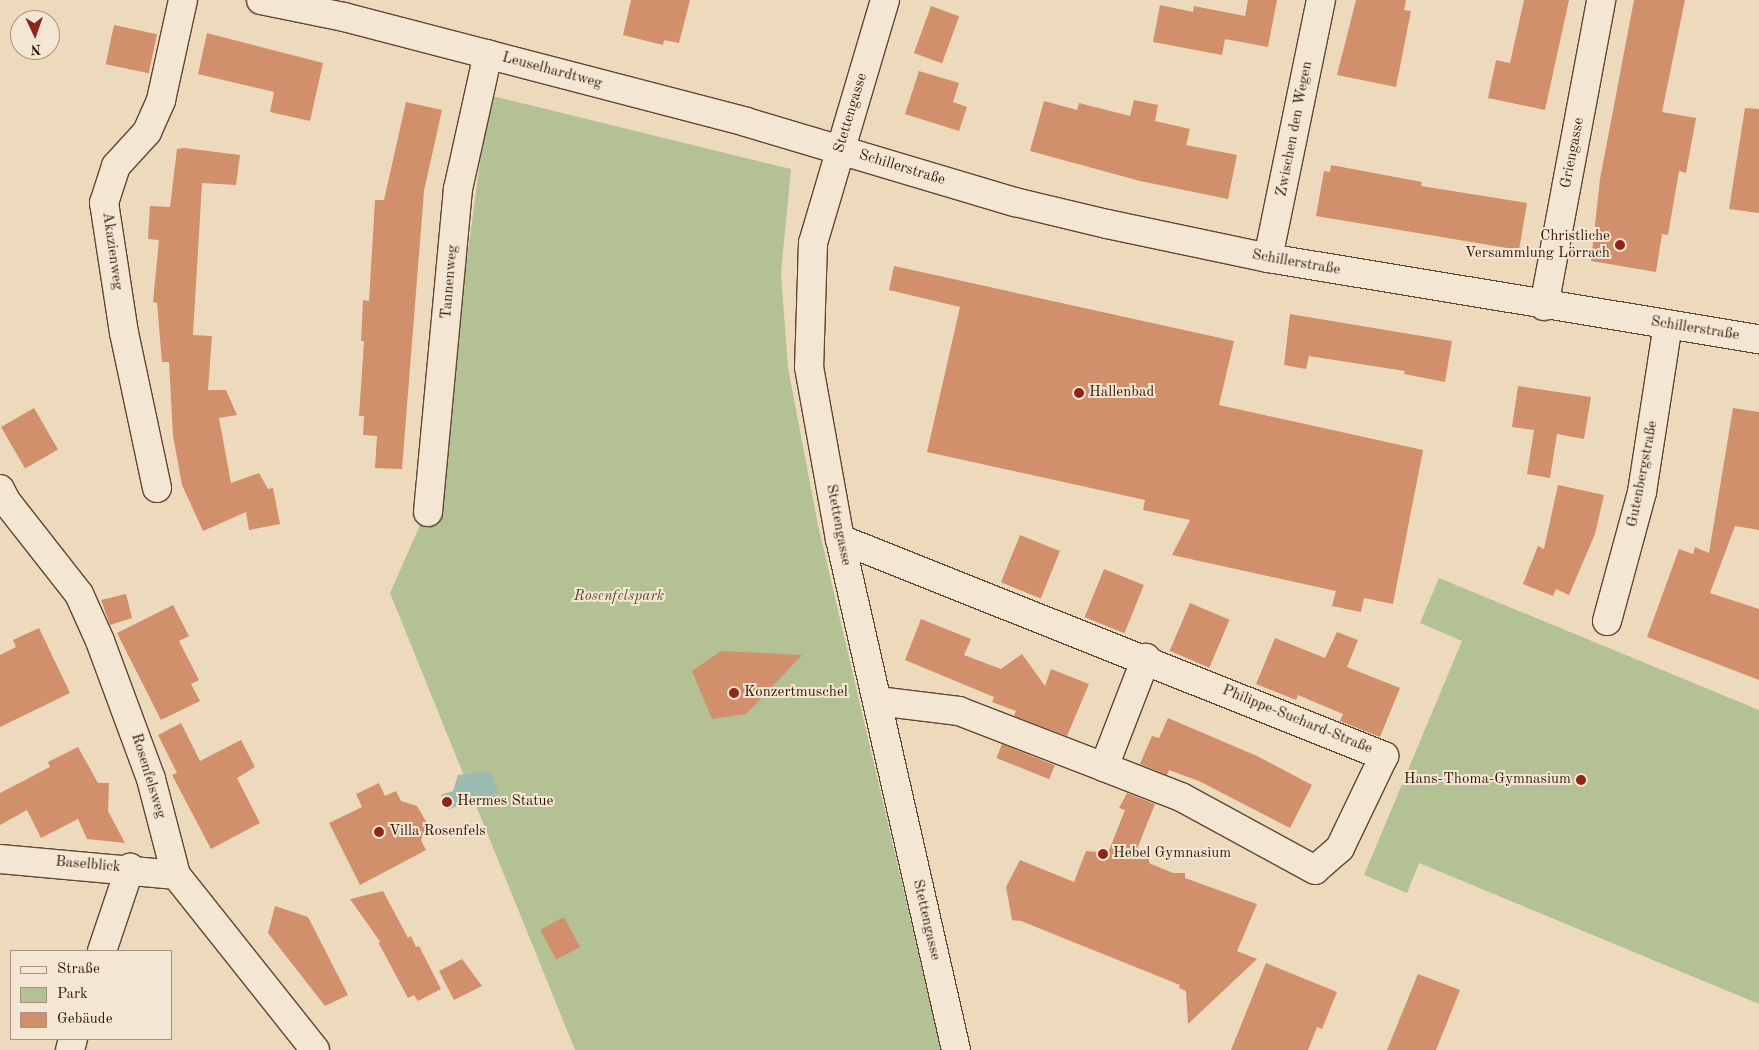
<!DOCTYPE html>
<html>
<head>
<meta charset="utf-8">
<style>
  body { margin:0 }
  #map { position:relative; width:1759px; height:1050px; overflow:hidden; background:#eddabd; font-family:"Old Standard TT",serif }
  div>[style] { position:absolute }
  .green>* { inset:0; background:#b3c195 }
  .water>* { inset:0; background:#99bbb0 }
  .building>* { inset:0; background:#d1906b; transform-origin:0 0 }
  .roads { filter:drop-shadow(1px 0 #604632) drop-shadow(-1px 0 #604632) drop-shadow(0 1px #604632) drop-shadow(0 -1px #604632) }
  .street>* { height:28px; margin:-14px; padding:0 14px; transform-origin:14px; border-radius:14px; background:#f3e7d4 }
  .dots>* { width:14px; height:14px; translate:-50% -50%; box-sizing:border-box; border:2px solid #f3e7d4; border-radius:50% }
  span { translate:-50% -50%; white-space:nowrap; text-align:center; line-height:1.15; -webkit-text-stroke:4px #f3e7d4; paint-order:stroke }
  .street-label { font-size:15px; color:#311404 }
  .poi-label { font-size:15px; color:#311404 }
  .right { translate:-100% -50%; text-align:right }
  .left { translate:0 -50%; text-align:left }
  .park-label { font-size:15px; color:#584830; font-style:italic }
  .legend { position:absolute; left:10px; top:950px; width:162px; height:90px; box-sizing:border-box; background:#f3e7d4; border:1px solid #a59381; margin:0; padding:6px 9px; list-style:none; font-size:15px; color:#311404 }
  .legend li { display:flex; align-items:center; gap:10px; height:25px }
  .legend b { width:25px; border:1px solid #a59381 }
  .north { position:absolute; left:10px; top:10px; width:50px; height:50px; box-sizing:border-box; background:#f3e7d4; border:1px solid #a59381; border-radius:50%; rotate:177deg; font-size:14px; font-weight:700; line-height:20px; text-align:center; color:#311404 }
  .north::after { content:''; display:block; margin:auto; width:18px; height:22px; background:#8f2418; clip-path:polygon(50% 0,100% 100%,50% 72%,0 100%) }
</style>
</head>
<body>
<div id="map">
  <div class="green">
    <div style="clip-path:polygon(489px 95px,791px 169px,781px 273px,788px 368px,818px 525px,941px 1050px,575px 1050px,390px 593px,436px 489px)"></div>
    <div style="clip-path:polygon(1439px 578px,1759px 710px,1759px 1004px,1419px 863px,1407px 893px,1364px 875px,1462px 641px,1420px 623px)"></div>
  </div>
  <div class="water">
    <div style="clip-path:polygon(490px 771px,498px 792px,474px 807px,459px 805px,448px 810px,441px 795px,453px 791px,458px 775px)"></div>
  </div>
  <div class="building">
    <div style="clip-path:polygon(631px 0,690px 0,679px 43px,664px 40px,663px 45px,623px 35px)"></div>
    <div style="clip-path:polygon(1248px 0,1277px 0,1268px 47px,1225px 39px,1222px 55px,1153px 42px,1160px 5px,1193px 12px,1194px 6px,1245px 16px)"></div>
    <div style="clip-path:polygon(1356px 0,1406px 0,1404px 10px,1411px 11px,1396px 87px,1337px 75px)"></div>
    <div style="clip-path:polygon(1524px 0,1569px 0,1545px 110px,1488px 98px,1496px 60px,1510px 63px)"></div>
    <div style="clip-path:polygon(1634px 0,1685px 0,1662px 112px,1696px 118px,1686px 173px,1679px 171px,1668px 235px,1662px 234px,1656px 272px,1591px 261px,1600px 179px)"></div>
    <div style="left:931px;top:6px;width:30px;height:50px;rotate:20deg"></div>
    <div style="left:114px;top:25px;width:44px;height:40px;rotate:12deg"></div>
    <div style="clip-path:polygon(207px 33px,323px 63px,310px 121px,270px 112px,274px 92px,198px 74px)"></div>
    <div style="clip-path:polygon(919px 71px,959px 83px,953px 102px,967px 107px,959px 131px,905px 114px)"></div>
    <div style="clip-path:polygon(1134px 100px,1158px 105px,1155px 121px,1190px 129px,1186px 145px,1237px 155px,1228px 199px,1140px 181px,1030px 151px,1044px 101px,1077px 110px,1079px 103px,1130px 116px)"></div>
    <div style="clip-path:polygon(406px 102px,442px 110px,424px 191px,402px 469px,375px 468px,377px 436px,363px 435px,364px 416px,359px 416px,364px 341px,361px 341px,363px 300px,369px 301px,375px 200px,384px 200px)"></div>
    <div style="clip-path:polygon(1745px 108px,1759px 109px,1759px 213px,1729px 209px)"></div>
    <div style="clip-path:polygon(184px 148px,240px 155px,236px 185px,202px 183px,193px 335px,212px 336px,208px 390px,226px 390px,237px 415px,219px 418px,231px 483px,259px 473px,268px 489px,273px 488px,280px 524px,249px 530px,246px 512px,203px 531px,182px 485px,173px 436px,169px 362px,162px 362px,157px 303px,153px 302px,159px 240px,148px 239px,150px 206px,170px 207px,177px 149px)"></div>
    <div style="clip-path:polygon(1331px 165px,1422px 182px,1421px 186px,1527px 203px,1519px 250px,1316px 216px,1324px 171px,1330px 172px)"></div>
    <div style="clip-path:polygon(894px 266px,1234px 341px,1219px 405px,1423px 450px,1393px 604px,1364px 598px,1361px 612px,1332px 606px,1336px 591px,1172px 555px,1190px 520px,1143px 510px,1145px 500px,927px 452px,960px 307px,889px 290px)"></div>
    <div style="clip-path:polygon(1290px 314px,1452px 341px,1445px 382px,1404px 374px,1405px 371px,1309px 356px,1306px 369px,1284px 365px)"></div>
    <div style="clip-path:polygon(1518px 386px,1591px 397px,1584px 439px,1557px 434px,1550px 478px,1527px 474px,1534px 430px,1512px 427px)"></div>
    <div style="left:34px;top:408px;width:48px;height:38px;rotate:60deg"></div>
    <div style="clip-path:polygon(1733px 408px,1759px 412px,1759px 530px,1735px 526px,1710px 593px,1759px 609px,1759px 680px,1647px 637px,1679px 549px,1693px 554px,1695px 547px,1709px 553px)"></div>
    <div style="clip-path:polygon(1558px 485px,1604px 495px,1595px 534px,1569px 595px,1556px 589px,1553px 596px,1523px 584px,1538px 546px,1544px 549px)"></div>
    <div style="left:1020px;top:535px;width:43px;height:51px;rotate:22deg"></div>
    <div style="left:1104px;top:569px;width:43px;height:52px;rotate:22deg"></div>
    <div style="clip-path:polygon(126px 594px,132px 618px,110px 625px,101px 600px)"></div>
    <div style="left:1190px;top:603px;width:43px;height:52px;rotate:23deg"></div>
    <div style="clip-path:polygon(173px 605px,189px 636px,179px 641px,199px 680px,191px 684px,200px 701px,161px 720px,117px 633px)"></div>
    <div style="clip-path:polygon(921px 619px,971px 639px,964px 655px,1001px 669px,1022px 654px,1045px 686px,1051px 669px,1089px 684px,1067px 736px,1014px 716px,1016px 711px,992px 702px,994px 697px,905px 660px)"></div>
    <div style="clip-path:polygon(39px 628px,70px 693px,0 727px,0 655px,16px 647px,13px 640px)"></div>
    <div style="clip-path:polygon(1337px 632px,1358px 640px,1347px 667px,1400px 688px,1380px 737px,1340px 721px,1343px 714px,1298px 695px,1296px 700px,1256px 684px,1275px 638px,1325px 658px)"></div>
    <div style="clip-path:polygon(721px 651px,802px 655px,746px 714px,712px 719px,692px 671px)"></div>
    <div style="clip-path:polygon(1168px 718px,1257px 756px,1312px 785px,1290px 828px,1199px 781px,1169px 770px,1167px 775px,1140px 764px,1152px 736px,1159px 738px)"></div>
    <div style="clip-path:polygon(181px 723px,200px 761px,241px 740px,255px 767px,237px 778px,260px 823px,211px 849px,172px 775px,177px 773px,158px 735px)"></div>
    <div style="left:1002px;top:744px;width:57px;height:15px;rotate:22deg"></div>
    <div style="clip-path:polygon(78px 747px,98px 783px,109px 783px,108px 811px,125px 843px,87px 839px,78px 819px,41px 838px,27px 810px,0 825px,0 793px,50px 767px,48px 762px)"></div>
    <div style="clip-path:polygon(379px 783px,385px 796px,396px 791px,401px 801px,417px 806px,427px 823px,421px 840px,426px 850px,360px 885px,329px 823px,362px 807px,356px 794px)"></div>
    <div style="clip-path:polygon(1127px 793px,1155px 804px,1133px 859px,1149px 859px,1149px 863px,1173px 873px,1185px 873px,1185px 878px,1257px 904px,1237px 951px,1257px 959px,1188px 1024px,1186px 991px,1179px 988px,1180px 985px,1021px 921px,1012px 920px,1006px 887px,1020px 860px,1074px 882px,1086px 851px,1108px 853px,1125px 810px,1119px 808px)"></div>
    <div style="clip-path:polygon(383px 891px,408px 938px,411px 936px,416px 947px,419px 946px,441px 989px,418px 1001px,414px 995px,408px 998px,378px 942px,381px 943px,350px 899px)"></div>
    <div style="clip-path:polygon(275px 906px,308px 917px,348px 995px,325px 1006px,268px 933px)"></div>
    <div style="left:564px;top:917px;width:34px;height:27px;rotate:62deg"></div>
    <div style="clip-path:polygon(462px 959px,482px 986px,454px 1000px,439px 971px)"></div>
    <div style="clip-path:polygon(1266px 963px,1337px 992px,1322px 1029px,1317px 1027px,1308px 1050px,1231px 1050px)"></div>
    <div style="clip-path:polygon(1418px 974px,1460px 990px,1436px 1050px,1387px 1050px)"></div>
  </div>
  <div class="roads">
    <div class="street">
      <div style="left:261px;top:0;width:85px;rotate:11.6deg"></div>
      <div style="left:344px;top:17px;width:415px;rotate:14.6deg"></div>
      <div style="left:746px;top:122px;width:281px;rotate:16.6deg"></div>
      <div style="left:1015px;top:202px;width:95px;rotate:13.4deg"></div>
      <div style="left:1107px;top:224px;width:165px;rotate:11.9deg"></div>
      <div style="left:1268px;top:258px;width:498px;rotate:9.4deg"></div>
      <div style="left:885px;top:0;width:253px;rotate:106.5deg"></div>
      <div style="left:813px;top:243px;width:124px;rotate:91.8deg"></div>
      <div style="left:809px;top:367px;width:175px;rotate:79.8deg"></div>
      <div style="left:840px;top:539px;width:524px;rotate:77.21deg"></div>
      <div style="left:1268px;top:258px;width:263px;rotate:-78.4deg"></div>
      <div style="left:1544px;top:306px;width:311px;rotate:-79.4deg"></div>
      <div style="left:157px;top:488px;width:158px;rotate:-102deg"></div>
      <div style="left:124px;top:333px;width:132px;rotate:-98.7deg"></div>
      <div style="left:104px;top:203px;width:39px;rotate:-72deg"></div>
      <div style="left:116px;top:166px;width:46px;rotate:-47.6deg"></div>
      <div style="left:147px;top:132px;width:35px;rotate:-66deg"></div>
      <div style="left:161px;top:100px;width:102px;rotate:-77.6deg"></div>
      <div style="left:0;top:489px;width:13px;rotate:63deg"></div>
      <div style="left:6px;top:501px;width:118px;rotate:51.9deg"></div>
      <div style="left:79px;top:594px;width:51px;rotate:65.9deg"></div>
      <div style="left:100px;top:641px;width:147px;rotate:69.7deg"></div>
      <div style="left:151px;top:779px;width:99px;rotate:75.4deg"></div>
      <div style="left:176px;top:875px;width:223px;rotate:51.5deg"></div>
      <div style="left:428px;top:512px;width:324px;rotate:-84.7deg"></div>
      <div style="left:458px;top:189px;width:138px;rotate:-77.5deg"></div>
      <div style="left:840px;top:539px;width:586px;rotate:21.75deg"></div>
      <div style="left:1384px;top:756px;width:102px;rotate:115.6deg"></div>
      <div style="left:1340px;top:848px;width:33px;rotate:139deg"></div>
      <div style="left:1315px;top:870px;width:153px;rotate:-151.4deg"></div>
      <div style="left:1181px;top:797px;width:83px;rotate:-158.7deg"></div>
      <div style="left:1104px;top:767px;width:155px;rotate:-158.9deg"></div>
      <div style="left:959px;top:711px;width:82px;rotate:-173deg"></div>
      <div style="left:1607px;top:621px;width:134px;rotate:-74.8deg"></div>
      <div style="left:1642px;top:492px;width:170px;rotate:-81.2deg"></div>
      <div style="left:1104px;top:767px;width:117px;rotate:-68.9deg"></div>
      <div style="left:0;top:859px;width:177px;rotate:5.2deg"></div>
      <div style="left:102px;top:951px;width:88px;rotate:-71.4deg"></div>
      <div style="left:70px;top:1050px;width:11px;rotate:-75deg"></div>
    </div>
  </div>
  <div class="dots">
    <div style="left:1620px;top:245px;background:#8f2418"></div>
    <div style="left:1079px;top:393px;background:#8f2418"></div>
    <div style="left:734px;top:693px;background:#8f2418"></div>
    <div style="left:1581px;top:780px;background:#8f2418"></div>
    <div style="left:447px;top:802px;background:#8f2418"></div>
    <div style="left:379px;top:832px;background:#8f2418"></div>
    <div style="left:1103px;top:854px;background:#8f2418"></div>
  </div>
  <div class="street-label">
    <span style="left:552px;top:71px;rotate:15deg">Leuselhardtweg</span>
    <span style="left:851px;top:113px;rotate:-73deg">Stettengasse</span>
    <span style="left:1295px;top:129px;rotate:-79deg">Zwischen den Wegen</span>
    <span style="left:1573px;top:153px;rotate:-79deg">Griengasse</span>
    <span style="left:902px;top:168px;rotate:17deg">Schillerstraße</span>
    <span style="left:112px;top:251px;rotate:82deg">Akazienweg</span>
    <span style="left:1296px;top:263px;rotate:10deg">Schillerstraße</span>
    <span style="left:450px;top:282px;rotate:-85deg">Tannenweg</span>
    <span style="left:1695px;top:329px;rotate:9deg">Schillerstraße</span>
    <span style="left:1643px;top:474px;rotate:-79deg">Gutenbergstraße</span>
    <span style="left:838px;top:525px;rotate:79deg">Stettengasse</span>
    <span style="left:1297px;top:720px;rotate:22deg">Philippe-Suchard-Straße</span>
    <span style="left:148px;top:776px;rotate:73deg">Rosenfelsweg</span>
    <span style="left:88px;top:865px;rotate:5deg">Baselblick</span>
    <span style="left:926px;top:920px;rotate:77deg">Stettengasse</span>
  </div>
  <div class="poi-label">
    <span class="right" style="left:1610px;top:245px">Christliche<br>Versammlung Lörrach</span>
    <span class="left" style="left:1089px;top:393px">Hallenbad</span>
    <span class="left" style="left:744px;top:693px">Konzertmuschel</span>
    <span class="right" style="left:1571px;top:780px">Hans-Thoma-Gymnasium</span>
    <span class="left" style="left:457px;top:802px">Hermes Statue</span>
    <span class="left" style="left:389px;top:832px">Villa Rosenfels</span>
    <span class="left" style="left:1113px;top:854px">Hebel Gymnasium</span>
  </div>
  <div class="park-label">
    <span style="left:619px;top:597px">Rosenfelspark</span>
  </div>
  <ul class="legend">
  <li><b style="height:6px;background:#f3e7d4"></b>Straße</li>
  <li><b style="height:14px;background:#b3c195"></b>Park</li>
  <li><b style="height:14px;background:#d1906b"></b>Gebäude</li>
  </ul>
  <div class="north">N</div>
</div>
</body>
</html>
